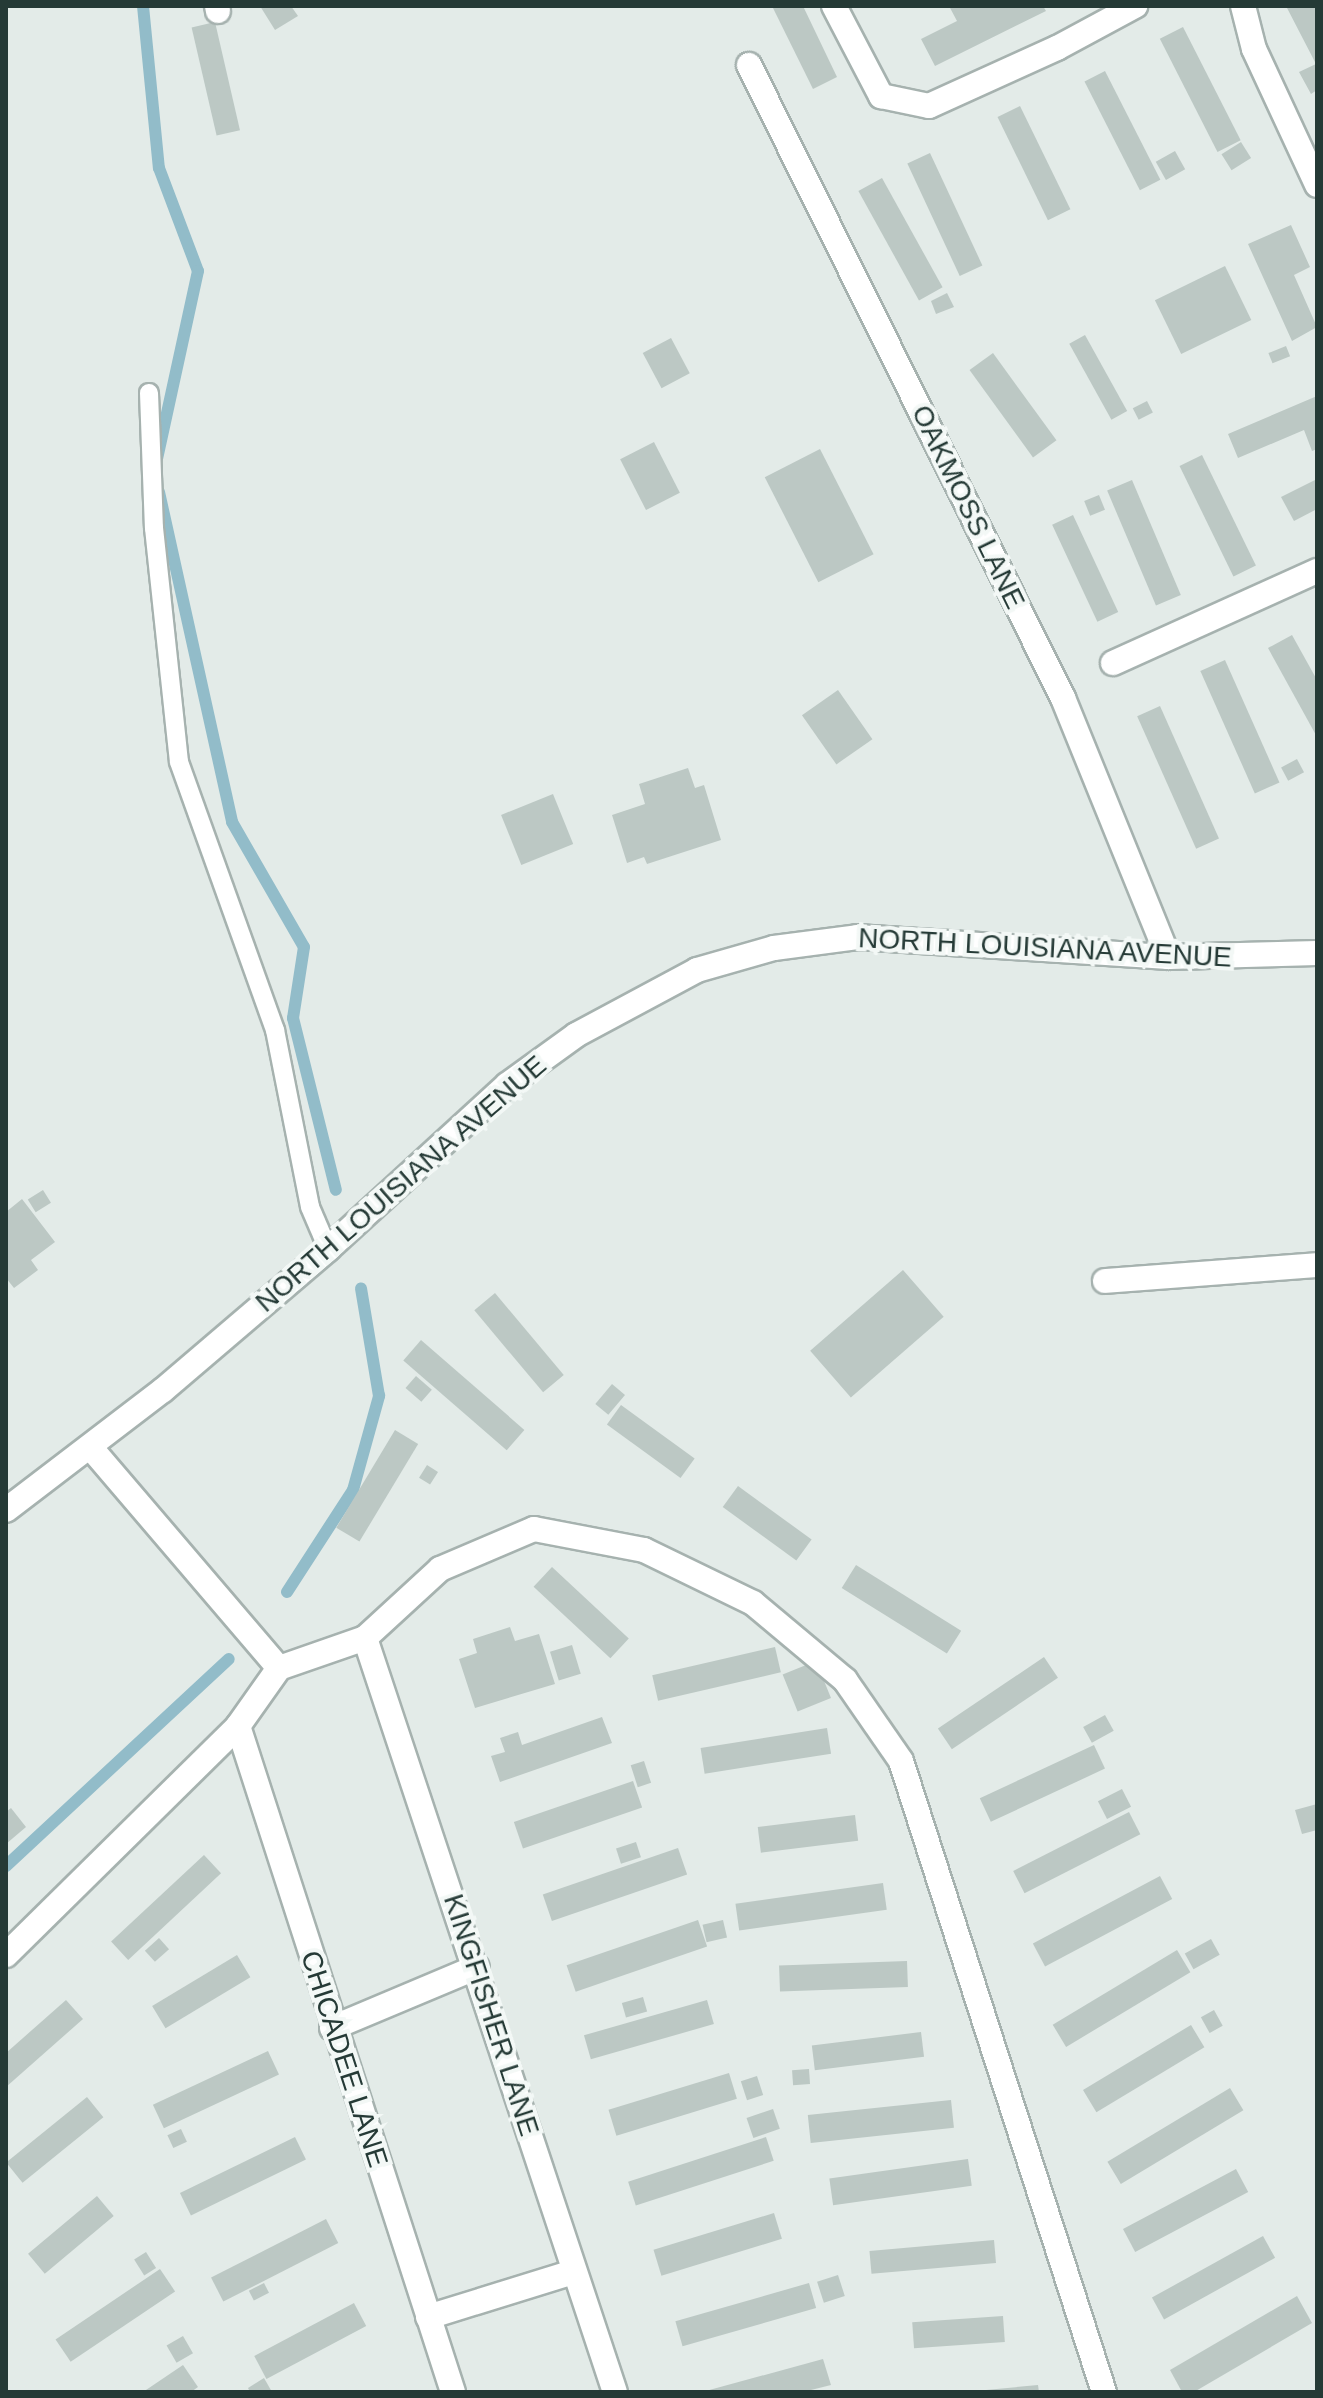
<!DOCTYPE html>
<html>
<head>
<meta charset="utf-8">
<style>
  body { margin:0 }
  #map { position:relative; width:1323px; height:2398px; overflow:hidden; background:#e3ebe8; font-family:Helvetica,sans-serif }
  div>[style] { position:absolute }
  .stream>* { height:12px; margin:-6px; padding:0 6px; transform-origin:6px; border-radius:6px; background:#92bcc9 }
  .building>* { inset:0; background:#bcc8c4; transform-origin:0 0 }
  .roads { filter:drop-shadow(2px 0 #a6b2af) drop-shadow(-2px 0 #a6b2af) drop-shadow(0 2px #a6b2af) drop-shadow(0 -2px #a6b2af) }
  .lane>* { height:18px; margin:-9px; padding:0 9px; transform-origin:9px; border-radius:9px; background:#fff }
  .street>* { height:24px; margin:-12px; padding:0 12px; transform-origin:12px; border-radius:12px; background:#fff }
  .secondary>* { height:24px; margin:-12px; padding:0 12px; transform-origin:12px; border-radius:12px; background:#fff }
  span { translate:-50% -50%; white-space:nowrap; text-align:center; line-height:1.15; -webkit-text-stroke:8px #f3f8f6; paint-order:stroke }
  .street-label { font-size:28px; color:#253a36 }
  .frame { position:absolute; inset:0; border:8px solid #253a36; pointer-events:none }
</style>
</head>
<body>
<div id="map">
  <div class="stream">
    <div style="left:143px;top:6px;width:163px;rotate:84.4deg"></div>
    <div style="left:159px;top:168px;width:110px;rotate:69.3deg"></div>
    <div style="left:198px;top:271px;width:192px;rotate:102.3deg"></div>
    <div style="left:159px;top:492px;width:338px;rotate:77.5deg"></div>
    <div style="left:232px;top:822px;width:144px;rotate:60.1deg"></div>
    <div style="left:304px;top:947px;width:72px;rotate:98.8deg"></div>
    <div style="left:293px;top:1018px;width:177px;rotate:76deg"></div>
    <div style="left:287px;top:1592px;width:121px;rotate:-57.1deg"></div>
    <div style="left:353px;top:1490px;width:98px;rotate:-74.5deg"></div>
    <div style="left:379px;top:1396px;width:109px;rotate:-99.5deg"></div>
    <div style="left:6px;top:1866px;width:304px;rotate:-42.9deg"></div>
  </div>
  <div class="building">
    <div style="clip-path:polygon(260px 6px,291px 6px,298px 16px,275px 30px)"></div>
    <div style="clip-path:polygon(772px 6px,803px 6px,837px 77px,813px 89px)"></div>
    <div style="clip-path:polygon(949px 6px,1043px 6px,1046px 11px,935px 66px,921px 39px,957px 21px)"></div>
    <div style="clip-path:polygon(1286px 6px,1317px 6px,1317px 90px,1311px 94px,1299px 72px,1316px 64px)"></div>
    <div style="left:215px;top:22px;width:111px;height:24px;rotate:77deg"></div>
    <div style="left:1183px;top:27px;width:127px;height:26px;rotate:63deg"></div>
    <div style="left:1105px;top:71px;width:122px;height:23px;rotate:63deg"></div>
    <div style="left:1020px;top:106px;width:115px;height:25px;rotate:64deg"></div>
    <div style="left:1241px;top:142px;width:19px;height:23px;rotate:58deg"></div>
    <div style="left:1175px;top:151px;width:21px;height:22px;rotate:61deg"></div>
    <div style="left:930px;top:153px;width:124px;height:25px;rotate:65deg"></div>
    <div style="left:882px;top:178px;width:125px;height:27px;rotate:61deg"></div>
    <div style="clip-path:polygon(1291px 225px,1310px 267px,1294px 275px,1317px 327px,1292px 341px,1248px 244px)"></div>
    <div style="left:1225px;top:266px;width:60px;height:78px;rotate:64deg"></div>
    <div style="clip-path:polygon(947px 293px,954px 307px,936px 314px,931px 301px)"></div>
    <div style="left:1085px;top:335px;width:87px;height:18px;rotate:61deg"></div>
    <div style="left:671px;top:338px;width:40px;height:32px;rotate:62deg"></div>
    <div style="left:1286px;top:346px;width:11px;height:19px;rotate:68deg"></div>
    <div style="left:993px;top:353px;width:108px;height:29px;rotate:54deg"></div>
    <div style="clip-path:polygon(1317px 396px,1317px 449px,1312px 451px,1304px 430px,1238px 458px,1228px 434px)"></div>
    <div style="left:1147px;top:401px;width:13px;height:16px;rotate:63deg"></div>
    <div style="left:654px;top:442px;width:57px;height:38px;rotate:63deg"></div>
    <div style="left:820px;top:449px;width:118px;height:62px;rotate:63deg"></div>
    <div style="left:1202px;top:455px;width:123px;height:25px;rotate:64deg"></div>
    <div style="clip-path:polygon(1317px 479px,1317px 509px,1294px 521px,1281px 497px)"></div>
    <div style="left:1132px;top:480px;width:125px;height:27px;rotate:67deg"></div>
    <div style="left:1099px;top:495px;width:16px;height:16px;rotate:68deg"></div>
    <div style="left:1073px;top:515px;width:107px;height:23px;rotate:65deg"></div>
    <div style="clip-path:polygon(1292px 635px,1317px 680px,1317px 737px,1268px 648px)"></div>
    <div style="left:1225px;top:660px;width:134px;height:27px;rotate:66deg"></div>
    <div style="left:838px;top:690px;width:60px;height:44px;rotate:55deg"></div>
    <div style="left:1160px;top:706px;width:145px;height:25px;rotate:66deg"></div>
    <div style="left:1297px;top:759px;width:15px;height:18px;rotate:62deg"></div>
    <div style="clip-path:polygon(688px 768px,695px 788px,704px 785px,721px 840px,647px 864px,644px 857px,627px 863px,612px 815px,645px 804px,639px 784px)"></div>
    <div style="left:553px;top:794px;width:54px;height:56px;rotate:68deg"></div>
    <div style="left:43px;top:1190px;width:15px;height:18px;rotate:58deg"></div>
    <div style="clip-path:polygon(22px 1199px,55px 1242px,31px 1260px,38px 1270px,14px 1288px,6px 1278px,6px 1212px)"></div>
    <div style="left:903px;top:1270px;width:62px;height:123px;rotate:49deg"></div>
    <div style="left:495px;top:1293px;width:107px;height:27px;rotate:50deg"></div>
    <div style="left:421px;top:1340px;width:137px;height:27px;rotate:41deg"></div>
    <div style="left:416px;top:1376px;width:21px;height:16px;rotate:41deg"></div>
    <div style="left:612px;top:1384px;width:17px;height:26px;rotate:40deg"></div>
    <div style="left:621px;top:1405px;width:91px;height:24px;rotate:36deg"></div>
    <div style="left:395px;top:1430px;width:27px;height:114px;rotate:31deg"></div>
    <div style="left:427px;top:1465px;width:13px;height:15px;rotate:32deg"></div>
    <div style="left:738px;top:1486px;width:91px;height:26px;rotate:36deg"></div>
    <div style="left:856px;top:1565px;width:124px;height:27px;rotate:32deg"></div>
    <div style="left:552px;top:1567px;width:105px;height:27px;rotate:43deg"></div>
    <div style="clip-path:polygon(510px 1627px,515px 1641px,539px 1634px,555px 1684px,475px 1708px,459px 1659px,477px 1653px,473px 1639px)"></div>
    <div style="left:572px;top:1645px;width:30px;height:23px;rotate:73deg"></div>
    <div style="left:775px;top:1647px;width:26px;height:126px;rotate:77deg"></div>
    <div style="left:1044px;top:1657px;width:25px;height:128px;rotate:56deg"></div>
    <div style="left:816px;top:1661px;width:40px;height:36px;rotate:68deg"></div>
    <div style="left:1105px;top:1715px;width:18px;height:25px;rotate:61deg"></div>
    <div style="clip-path:polygon(602px 1717px,612px 1743px,500px 1782px,491px 1756px,505px 1752px,500px 1738px,518px 1732px,522px 1745px)"></div>
    <div style="left:827px;top:1728px;width:26px;height:128px;rotate:81deg"></div>
    <div style="left:1094px;top:1745px;width:26px;height:126px;rotate:65deg"></div>
    <div style="left:644px;top:1761px;width:23px;height:14px;rotate:72deg"></div>
    <div style="left:633px;top:1781px;width:28px;height:126px;rotate:71deg"></div>
    <div style="left:1122px;top:1789px;width:20px;height:27px;rotate:63deg"></div>
    <div style="clip-path:polygon(1317px 1804px,1317px 1830px,1302px 1834px,1295px 1810px)"></div>
    <div style="clip-path:polygon(11px 1808px,26px 1827px,6px 1844px,6px 1812px)"></div>
    <div style="left:1129px;top:1812px;width:25px;height:130px;rotate:63deg"></div>
    <div style="left:855px;top:1815px;width:26px;height:98px;rotate:83deg"></div>
    <div style="left:636px;top:1842px;width:16px;height:21px;rotate:72deg"></div>
    <div style="left:678px;top:1848px;width:28px;height:143px;rotate:71deg"></div>
    <div style="left:204px;top:1855px;width:25px;height:127px;rotate:47deg"></div>
    <div style="left:1160px;top:1876px;width:26px;height:144px;rotate:62deg"></div>
    <div style="left:883px;top:1883px;width:27px;height:149px;rotate:82deg"></div>
    <div style="left:698px;top:1920px;width:28px;height:139px;rotate:71deg"></div>
    <div style="left:723px;top:1920px;width:18px;height:21px;rotate:77deg"></div>
    <div style="left:159px;top:1938px;width:15px;height:19px;rotate:48deg"></div>
    <div style="left:1211px;top:1939px;width:18px;height:30px;rotate:61deg"></div>
    <div style="left:1177px;top:1950px;width:26px;height:145px;rotate:59deg"></div>
    <div style="left:237px;top:1955px;width:26px;height:99px;rotate:59deg"></div>
    <div style="left:907px;top:1961px;width:26px;height:128px;rotate:88deg"></div>
    <div style="left:643px;top:1997px;width:15px;height:22px;rotate:74deg"></div>
    <div style="clip-path:polygon(66px 2000px,83px 2019px,6px 2087px,6px 2053px)"></div>
    <div style="left:707px;top:2000px;width:25px;height:128px;rotate:74deg"></div>
    <div style="left:1214px;top:2010px;width:18px;height:15px;rotate:61deg"></div>
    <div style="left:1191px;top:2025px;width:26px;height:126px;rotate:59deg"></div>
    <div style="left:921px;top:2032px;width:25px;height:110px;rotate:83deg"></div>
    <div style="left:268px;top:2051px;width:26px;height:127px;rotate:65deg"></div>
    <div style="left:809px;top:2069px;width:15px;height:17px;rotate:86deg"></div>
    <div style="left:729px;top:2073px;width:27px;height:126px;rotate:73deg"></div>
    <div style="left:757px;top:2076px;width:20px;height:17px;rotate:72deg"></div>
    <div style="left:1230px;top:2088px;width:26px;height:143px;rotate:59deg"></div>
    <div style="left:87px;top:2097px;width:26px;height:104px;rotate:51deg"></div>
    <div style="left:951px;top:2100px;width:28px;height:144px;rotate:84deg"></div>
    <div style="left:773px;top:2109px;width:21px;height:28px;rotate:71deg"></div>
    <div style="left:181px;top:2129px;width:14px;height:15px;rotate:65deg"></div>
    <div style="left:295px;top:2137px;width:25px;height:128px;rotate:64deg"></div>
    <div style="left:766px;top:2137px;width:25px;height:145px;rotate:72deg"></div>
    <div style="left:968px;top:2159px;width:27px;height:140px;rotate:82deg"></div>
    <div style="left:1236px;top:2169px;width:26px;height:128px;rotate:62deg"></div>
    <div style="left:97px;top:2196px;width:26px;height:90px;rotate:50deg"></div>
    <div style="left:774px;top:2213px;width:27px;height:126px;rotate:73deg"></div>
    <div style="left:326px;top:2219px;width:27px;height:129px;rotate:63deg"></div>
    <div style="left:1263px;top:2236px;width:25px;height:127px;rotate:61deg"></div>
    <div style="left:994px;top:2240px;width:23px;height:125px;rotate:85deg"></div>
    <div style="left:146px;top:2252px;width:19px;height:14px;rotate:58deg"></div>
    <div style="left:160px;top:2269px;width:27px;height:126px;rotate:56deg"></div>
    <div style="left:838px;top:2275px;width:22px;height:22px;rotate:72deg"></div>
    <div style="left:264px;top:2283px;width:11px;height:17px;rotate:63deg"></div>
    <div style="left:809px;top:2283px;width:26px;height:139px;rotate:74deg"></div>
    <div style="clip-path:polygon(1297px 2296px,1312px 2323px,1194px 2392px,1182px 2392px,1170px 2370px)"></div>
    <div style="left:354px;top:2303px;width:26px;height:113px;rotate:62deg"></div>
    <div style="left:1003px;top:2316px;width:26px;height:91px;rotate:86deg"></div>
    <div style="left:183px;top:2336px;width:20px;height:19px;rotate:60deg"></div>
    <div style="clip-path:polygon(823px 2359px,831px 2385px,803px 2392px,702px 2392px)"></div>
    <div style="clip-path:polygon(183px 2365px,198px 2387px,191px 2392px,143px 2392px)"></div>
    <div style="clip-path:polygon(264px 2378px,272px 2392px,250px 2392px,248px 2388px)"></div>
    <div style="clip-path:polygon(1038px 2385px,1039px 2392px,986px 2392px,986px 2390px)"></div>
  </div>
  <div class="roads">
    <div class="lane">
      <div style="left:149px;top:393px;width:135px;rotate:87.9deg"></div>
      <div style="left:154px;top:528px;width:235px;rotate:83.9deg"></div>
      <div style="left:179px;top:762px;width:285px;rotate:70.3deg"></div>
      <div style="left:275px;top:1030px;width:180px;rotate:78.8deg"></div>
      <div style="left:310px;top:1207px;width:46px;rotate:66.8deg"></div>
    </div>
    <div class="street">
      <div style="left:217px;top:6px;width:5px;rotate:79deg"></div>
      <div style="left:834px;top:6px;width:102px;rotate:62.4deg"></div>
      <div style="left:881px;top:96px;width:49px;rotate:11.8deg"></div>
      <div style="left:929px;top:106px;width:141px;rotate:-24.4deg"></div>
      <div style="left:1057px;top:48px;width:89px;rotate:-28.3deg"></div>
      <div style="left:1243px;top:6px;width:44px;rotate:75.7deg"></div>
      <div style="left:1254px;top:49px;width:150px;rotate:65.1deg"></div>
      <div style="left:749px;top:65px;width:707px;rotate:63.62deg"></div>
      <div style="left:1063px;top:698px;width:279px;rotate:67.9deg"></div>
      <div style="left:1113px;top:663px;width:224px;rotate:-24.3deg"></div>
      <div style="left:1105px;top:1281px;width:213px;rotate:-4.3deg"></div>
      <div style="left:91px;top:1448px;width:289px;rotate:49.5deg"></div>
      <div style="left:365px;top:1638px;width:794px;rotate:71.66deg"></div>
      <div style="left:238px;top:1726px;width:700px;rotate:72.11deg"></div>
      <div style="left:6px;top:1955px;width:326px;rotate:-44.6deg"></div>
      <div style="left:238px;top:1726px;width:71px;rotate:-54.7deg"></div>
      <div style="left:279px;top:1668px;width:91px;rotate:-19.2deg"></div>
      <div style="left:365px;top:1638px;width:102px;rotate:-42.6deg"></div>
      <div style="left:440px;top:1569px;width:102px;rotate:-23.1deg"></div>
      <div style="left:534px;top:1529px;width:112px;rotate:10.8deg"></div>
      <div style="left:644px;top:1550px;width:121px;rotate:25.9deg"></div>
      <div style="left:753px;top:1603px;width:120px;rotate:39.9deg"></div>
      <div style="left:845px;top:1680px;width:98px;rotate:55.3deg"></div>
      <div style="left:901px;top:1761px;width:663px;rotate:72.17deg"></div>
      <div style="left:332px;top:2028px;width:157px;rotate:-22.8deg"></div>
      <div style="left:428px;top:2317px;width:152px;rotate:-17.2deg"></div>
    </div>
    <div class="secondary">
      <div style="left:6px;top:1510px;width:198px;rotate:-37.4deg"></div>
      <div style="left:163px;top:1390px;width:217px;rotate:-40.5deg"></div>
      <div style="left:328px;top:1249px;width:243px;rotate:-42.5deg"></div>
      <div style="left:507px;top:1085px;width:85px;rotate:-35.9deg"></div>
      <div style="left:576px;top:1035px;width:137px;rotate:-28.2deg"></div>
      <div style="left:697px;top:970px;width:80px;rotate:-15.9deg"></div>
      <div style="left:774px;top:948px;width:84px;rotate:-7.5deg"></div>
      <div style="left:857px;top:937px;width:312px;rotate:3.7deg"></div>
      <div style="left:1168px;top:957px;width:149px;rotate:-1.5deg"></div>
    </div>
  </div>
  <div class="street-label">
    <span style="left:968px;top:507px;rotate:64deg">OAKMOSS LANE</span>
    <span style="left:1045px;top:948px;rotate:3deg">NORTH LOUISIANA AVENUE</span>
    <span style="left:401px;top:1184px;rotate:-41deg">NORTH LOUISIANA AVENUE</span>
    <span style="left:491px;top:2015px;rotate:72deg">KINGFISHER LANE</span>
    <span style="left:344px;top:2059px;rotate:72deg">CHICADEE LANE</span>
  </div>
  <div class="frame"></div>
</div>
</body>
</html>
